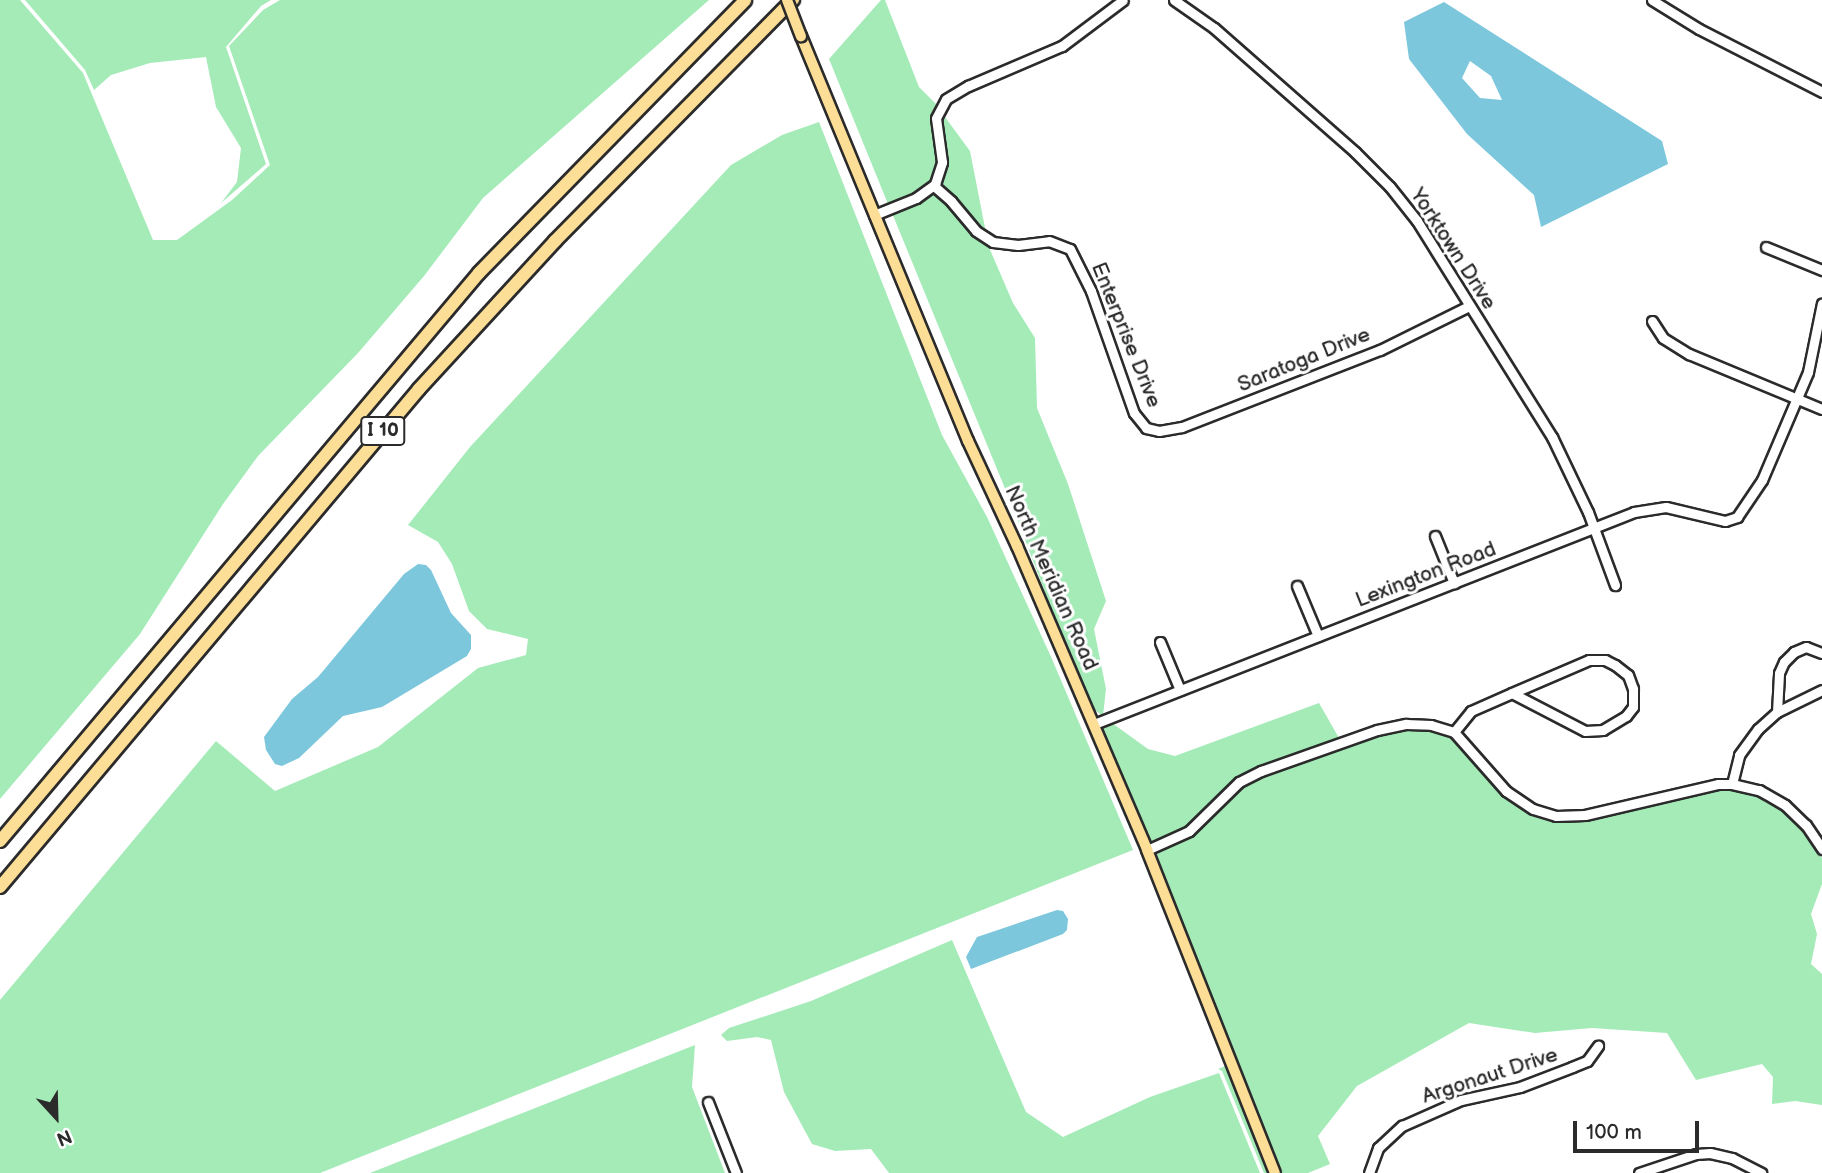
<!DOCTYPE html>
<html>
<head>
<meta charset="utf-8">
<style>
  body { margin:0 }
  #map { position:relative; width:1822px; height:1173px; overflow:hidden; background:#fff; font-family:"Balsamiq Sans",sans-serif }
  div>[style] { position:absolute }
  .green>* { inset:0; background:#a4ebb8 }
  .water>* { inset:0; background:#7cc7dc }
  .roads { filter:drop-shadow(2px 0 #2b2b2b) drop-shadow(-2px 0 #2b2b2b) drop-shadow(0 2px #2b2b2b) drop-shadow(0 -2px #2b2b2b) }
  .minor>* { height:9px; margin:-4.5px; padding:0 4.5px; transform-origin:4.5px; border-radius:4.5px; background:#fff }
  .major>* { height:10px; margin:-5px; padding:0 5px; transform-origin:5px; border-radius:5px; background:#fdde96 }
  .highway>* { height:12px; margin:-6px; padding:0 6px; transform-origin:6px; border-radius:6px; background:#fdde96 }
  .bridges { filter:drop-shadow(2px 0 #2b2b2b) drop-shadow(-2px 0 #2b2b2b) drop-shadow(0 2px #2b2b2b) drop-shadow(0 -2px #2b2b2b) }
  .major-bridge>* { height:10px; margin:-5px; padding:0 5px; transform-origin:5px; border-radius:5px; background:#fdde96 }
  span { translate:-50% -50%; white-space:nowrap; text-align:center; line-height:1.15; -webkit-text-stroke:6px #fff; paint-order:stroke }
  .shield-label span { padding:2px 5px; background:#fff; border:2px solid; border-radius:5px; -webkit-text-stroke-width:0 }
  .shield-label { font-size:19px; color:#2b2b2b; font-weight:700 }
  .street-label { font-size:21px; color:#2b2b2b }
  .north { position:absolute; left:21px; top:1082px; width:70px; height:70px; -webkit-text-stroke:5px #fff; paint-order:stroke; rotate:158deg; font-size:19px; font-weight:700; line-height:28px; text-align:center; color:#2b2b2b }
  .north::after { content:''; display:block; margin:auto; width:24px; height:32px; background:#2b2b2b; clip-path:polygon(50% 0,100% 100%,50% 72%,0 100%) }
  .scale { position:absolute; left:1573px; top:1121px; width:126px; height:32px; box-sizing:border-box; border:4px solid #2b2b2b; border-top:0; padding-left:9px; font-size:21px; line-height:24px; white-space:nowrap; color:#2b2b2b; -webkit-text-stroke:5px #fff; paint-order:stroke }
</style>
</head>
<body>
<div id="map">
  <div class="green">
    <div style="clip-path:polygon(0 0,20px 0,83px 73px,153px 240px,177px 240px,232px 200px,270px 165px,229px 46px,263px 10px,280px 0,709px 0,483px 198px,424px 276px,358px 353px,258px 456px,223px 504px,140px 634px,0 799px)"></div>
    <div style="clip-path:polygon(25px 0,271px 0,261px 6px,226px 47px,266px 164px,221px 203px,237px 182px,241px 148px,216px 107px,206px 57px,150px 63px,111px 75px,94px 90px,85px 70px)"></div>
    <div style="clip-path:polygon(881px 0,885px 0,919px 87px,936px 104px,931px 125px,938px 161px,934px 177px,927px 186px,888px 204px,829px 59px)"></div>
    <div style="clip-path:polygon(942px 113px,970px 151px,986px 233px,940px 186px,946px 162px,940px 132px)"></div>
    <div style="clip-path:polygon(819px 122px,942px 435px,987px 517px,1052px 659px,1133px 850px,320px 1173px,0 1173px,0 1000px,216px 741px,275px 791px,378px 747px,478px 668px,526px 655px,528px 639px,487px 629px,469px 611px,452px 564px,438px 542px,408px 525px,470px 447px,731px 165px,782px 135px)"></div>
    <div style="clip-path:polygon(934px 192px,988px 245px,1013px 303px,1035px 338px,1037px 408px,1068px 484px,1106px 601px,1094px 629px,1106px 689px,1103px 716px,1092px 708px,1075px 671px,1013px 508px,892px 213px)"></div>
    <div style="clip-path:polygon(1319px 703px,1339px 738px,1259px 767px,1236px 778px,1186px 827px,1149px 844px,1100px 727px,1112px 723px,1148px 749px,1175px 756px)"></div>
    <div style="clip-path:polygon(1407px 729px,1430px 730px,1452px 736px,1503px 794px,1532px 814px,1556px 821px,1608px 816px,1718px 788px,1745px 791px,1783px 809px,1803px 829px,1822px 858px,1822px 884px,1811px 914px,1817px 934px,1811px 964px,1822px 974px,1822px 1105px,1795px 1101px,1772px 1104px,1773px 1077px,1762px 1064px,1696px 1080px,1667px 1033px,1592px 1028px,1535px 1033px,1469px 1023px,1357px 1086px,1318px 1136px,1330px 1164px,1308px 1173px,1280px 1173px,1152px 853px,1189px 838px,1242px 786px,1263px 776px,1379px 735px)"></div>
    <div style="clip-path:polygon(952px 940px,1026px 1112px,1063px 1137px,1150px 1097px,1219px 1073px,1260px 1173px,889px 1173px,871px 1149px,835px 1151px,812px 1144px,784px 1092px,771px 1040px,757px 1037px,727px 1041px,721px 1035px,729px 1028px,811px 1001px)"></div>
    <div style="clip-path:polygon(695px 1045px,692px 1087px,725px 1173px,370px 1173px)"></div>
    <div style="clip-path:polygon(1228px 1065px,1271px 1173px,1264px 1173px,1222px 1071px,1218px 1069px)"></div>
  </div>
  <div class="water">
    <div style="clip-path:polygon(evenodd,1444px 2px,1662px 141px,1668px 164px,1541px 227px,1534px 195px,1467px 134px,1409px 59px,1404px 22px,1444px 2px,1470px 61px,1491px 76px,1502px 100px,1480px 98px,1462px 78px,1470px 61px)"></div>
    <div style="clip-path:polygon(418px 564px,426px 565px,431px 570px,451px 613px,471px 635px,471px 649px,467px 656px,382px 707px,343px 716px,299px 758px,282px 766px,275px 764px,266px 750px,264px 737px,292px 699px,318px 677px,404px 574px)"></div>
    <div style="clip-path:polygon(1057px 910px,1063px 911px,1068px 919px,1067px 930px,1063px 934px,971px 969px,966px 957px,977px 937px)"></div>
  </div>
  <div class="roads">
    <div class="minor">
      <div style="left:1174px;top:0;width:49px;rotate:35deg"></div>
      <div style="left:1214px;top:28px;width:188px;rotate:41.3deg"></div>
      <div style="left:1355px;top:152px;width:49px;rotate:45deg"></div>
      <div style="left:1390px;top:187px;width:43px;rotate:51.5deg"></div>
      <div style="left:1417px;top:221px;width:255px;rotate:58deg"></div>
      <div style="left:1552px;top:437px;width:83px;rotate:64.4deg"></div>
      <div style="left:1588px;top:512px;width:78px;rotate:69.7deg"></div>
      <div style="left:1652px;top:0;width:55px;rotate:31.7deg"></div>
      <div style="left:1699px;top:29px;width:138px;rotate:27.1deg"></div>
      <div style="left:934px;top:186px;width:23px;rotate:41deg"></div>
      <div style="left:951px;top:201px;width:39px;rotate:50deg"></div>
      <div style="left:976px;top:231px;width:20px;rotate:33deg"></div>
      <div style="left:993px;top:242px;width:25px;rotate:7deg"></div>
      <div style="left:1018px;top:245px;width:31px;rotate:-7deg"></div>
      <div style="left:1049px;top:241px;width:22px;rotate:21deg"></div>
      <div style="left:1070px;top:249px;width:47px;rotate:63.4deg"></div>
      <div style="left:1091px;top:291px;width:129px;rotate:70.6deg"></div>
      <div style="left:1134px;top:413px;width:19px;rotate:51deg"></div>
      <div style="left:1146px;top:428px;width:13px;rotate:13deg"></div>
      <div style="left:1159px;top:431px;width:23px;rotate:-10deg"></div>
      <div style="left:1182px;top:427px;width:212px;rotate:-21.3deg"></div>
      <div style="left:1380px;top:350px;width:99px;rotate:-26.3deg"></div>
      <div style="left:874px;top:215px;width:45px;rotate:-22deg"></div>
      <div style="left:916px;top:198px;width:24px;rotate:-36deg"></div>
      <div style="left:935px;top:184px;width:23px;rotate:-72deg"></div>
      <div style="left:942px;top:162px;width:44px;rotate:-97.8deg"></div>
      <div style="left:936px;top:118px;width:21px;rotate:-62deg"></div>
      <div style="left:946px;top:99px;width:26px;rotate:-31deg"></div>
      <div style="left:968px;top:86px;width:102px;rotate:-23.1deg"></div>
      <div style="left:1062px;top:46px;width:76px;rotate:-37deg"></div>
      <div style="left:1766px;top:247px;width:61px;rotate:22.3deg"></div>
      <div style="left:1652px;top:321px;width:20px;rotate:57deg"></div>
      <div style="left:1663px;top:338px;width:31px;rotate:32deg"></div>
      <div style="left:1689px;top:354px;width:144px;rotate:22.5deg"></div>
      <div style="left:1435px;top:536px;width:51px;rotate:68deg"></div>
      <div style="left:1297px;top:586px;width:54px;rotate:67.2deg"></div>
      <div style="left:1160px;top:642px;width:52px;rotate:67.4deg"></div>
      <div style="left:1589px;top:660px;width:16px"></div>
      <div style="left:1605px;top:660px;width:11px;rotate:27deg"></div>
      <div style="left:1615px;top:665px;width:16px;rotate:38deg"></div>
      <div style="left:1628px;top:675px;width:15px;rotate:70deg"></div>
      <div style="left:1633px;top:689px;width:18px;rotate:90deg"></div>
      <div style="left:1633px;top:707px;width:11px;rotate:128deg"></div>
      <div style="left:1626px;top:716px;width:27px;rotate:149deg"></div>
      <div style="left:1603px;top:730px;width:18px;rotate:177deg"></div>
      <div style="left:1585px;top:731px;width:82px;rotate:-152.5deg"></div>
      <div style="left:1512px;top:693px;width:84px;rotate:-23.2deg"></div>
      <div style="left:1777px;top:712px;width:39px;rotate:-87deg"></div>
      <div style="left:1779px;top:673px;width:12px;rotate:-66deg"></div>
      <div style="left:1784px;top:662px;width:14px;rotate:-45deg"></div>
      <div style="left:1794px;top:652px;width:13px;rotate:-23deg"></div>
      <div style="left:1806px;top:647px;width:17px;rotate:21deg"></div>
      <div style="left:1094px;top:724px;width:580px;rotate:-21.43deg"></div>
      <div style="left:1634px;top:512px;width:32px;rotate:-9deg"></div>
      <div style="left:1666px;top:507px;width:61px;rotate:13.3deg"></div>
      <div style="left:1725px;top:521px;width:13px;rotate:-18deg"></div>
      <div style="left:1737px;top:517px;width:45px;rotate:-56deg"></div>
      <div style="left:1762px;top:480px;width:117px;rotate:-66.9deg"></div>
      <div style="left:1808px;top:372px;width:70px;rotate:-78.5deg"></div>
      <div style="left:1454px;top:732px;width:27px;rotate:-51deg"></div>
      <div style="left:1471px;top:711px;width:45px;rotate:-23.7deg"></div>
      <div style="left:1732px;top:784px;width:30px;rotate:-76deg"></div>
      <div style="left:1739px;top:755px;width:32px;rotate:-54deg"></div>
      <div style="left:1758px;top:729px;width:25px;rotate:-42deg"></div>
      <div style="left:1777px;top:712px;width:50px;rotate:-26.1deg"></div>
      <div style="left:1147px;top:850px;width:46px;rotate:-24.3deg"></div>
      <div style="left:1189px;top:831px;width:70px;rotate:-44.4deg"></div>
      <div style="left:1239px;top:782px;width:25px;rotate:-27deg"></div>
      <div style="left:1261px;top:771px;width:123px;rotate:-19.5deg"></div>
      <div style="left:1377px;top:730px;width:30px;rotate:-12deg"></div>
      <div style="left:1406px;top:724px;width:25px;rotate:2deg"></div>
      <div style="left:1431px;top:725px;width:24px;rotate:17deg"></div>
      <div style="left:1454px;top:732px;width:79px;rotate:48.6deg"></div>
      <div style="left:1506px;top:791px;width:32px;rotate:34deg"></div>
      <div style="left:1533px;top:809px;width:24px;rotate:17deg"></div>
      <div style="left:1556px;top:816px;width:29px;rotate:-2deg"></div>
      <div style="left:1585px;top:815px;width:137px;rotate:-13.1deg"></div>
      <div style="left:1718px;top:784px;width:14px"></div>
      <div style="left:1732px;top:784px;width:28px;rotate:13deg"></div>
      <div style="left:1759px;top:790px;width:30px;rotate:30deg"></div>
      <div style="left:1785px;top:805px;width:29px;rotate:44deg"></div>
      <div style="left:1806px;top:825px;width:29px;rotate:56deg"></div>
      <div style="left:708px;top:1102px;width:76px;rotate:68.5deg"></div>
      <div style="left:1369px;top:1173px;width:27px;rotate:-70deg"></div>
      <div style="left:1378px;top:1148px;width:33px;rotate:-43deg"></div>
      <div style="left:1402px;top:1126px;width:64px;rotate:-23.8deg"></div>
      <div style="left:1461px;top:1100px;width:60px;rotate:-12.4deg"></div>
      <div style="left:1520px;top:1087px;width:56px;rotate:-21deg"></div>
      <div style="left:1572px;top:1067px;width:16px;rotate:-22deg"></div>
      <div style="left:1587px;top:1061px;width:19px;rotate:-54deg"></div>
      <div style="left:1639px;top:1173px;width:60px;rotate:-18.4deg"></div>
      <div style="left:1696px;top:1154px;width:14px;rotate:-4deg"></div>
      <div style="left:1710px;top:1153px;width:23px;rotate:13deg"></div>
      <div style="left:1732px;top:1158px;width:33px;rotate:27deg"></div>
    </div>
    <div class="major">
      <div style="left:801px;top:36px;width:438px;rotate:67.6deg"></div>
      <div style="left:968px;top:441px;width:116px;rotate:65deg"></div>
      <div style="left:1017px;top:546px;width:331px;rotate:66.8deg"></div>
      <div style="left:1147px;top:850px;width:347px;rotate:68.4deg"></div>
    </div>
    <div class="highway">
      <div style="left:0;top:841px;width:743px;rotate:-49.86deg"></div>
      <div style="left:479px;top:273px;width:381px;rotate:-45.7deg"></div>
      <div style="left:0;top:887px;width:651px;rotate:-49.92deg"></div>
      <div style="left:419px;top:389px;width:201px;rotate:-47.4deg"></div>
      <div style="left:555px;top:241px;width:339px;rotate:-45.4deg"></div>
    </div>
  </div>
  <div class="bridges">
    <div class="major-bridge">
      <div style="left:787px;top:0;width:39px;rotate:69deg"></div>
    </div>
  </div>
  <div class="shield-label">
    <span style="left:383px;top:431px">I 10</span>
  </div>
  <div class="street-label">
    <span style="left:1453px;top:249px;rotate:57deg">Yorktown Drive</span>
    <span style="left:1126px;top:335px;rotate:68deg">Enterprise Drive</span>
    <span style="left:1304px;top:360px;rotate:-22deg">Saratoga Drive</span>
    <span style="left:1426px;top:575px;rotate:-21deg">Lexington Road</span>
    <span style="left:1051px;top:578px;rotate:66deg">North Meridian Road</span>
    <span style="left:1490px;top:1076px;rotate:-18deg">Argonaut Drive</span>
  </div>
  <div class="north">N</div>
  <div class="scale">100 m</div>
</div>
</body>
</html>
